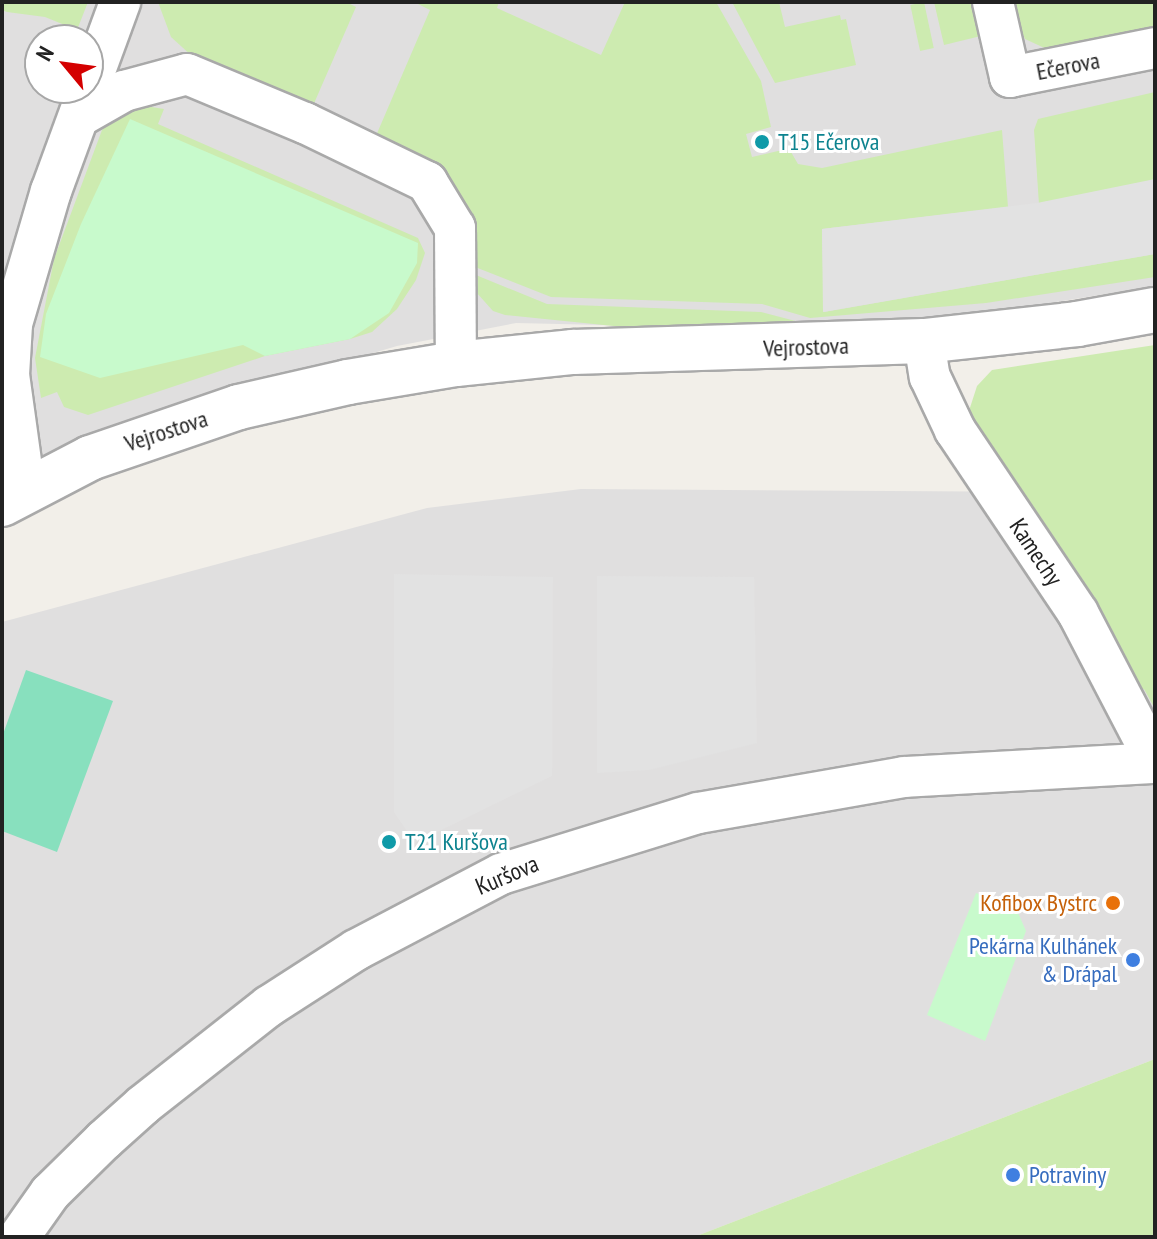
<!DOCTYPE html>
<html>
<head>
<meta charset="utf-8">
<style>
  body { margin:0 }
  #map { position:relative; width:1157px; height:1239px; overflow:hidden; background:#f2efe9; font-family:"PT Sans Narrow",sans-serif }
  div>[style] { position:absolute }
  .residential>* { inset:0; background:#e0dfdf }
  .grass>* { inset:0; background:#cdebb0; transform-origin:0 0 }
  .park>* { inset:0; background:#c8facc }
  .pitch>* { inset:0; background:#88e0be }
  .parking>* { inset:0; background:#e2e2e2 }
  .roads { filter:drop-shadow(2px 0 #a9a9a9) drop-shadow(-2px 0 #a9a9a9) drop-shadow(0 2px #a9a9a9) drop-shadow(0 -2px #a9a9a9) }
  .minor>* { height:40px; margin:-20px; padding:0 20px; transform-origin:20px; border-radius:20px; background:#fff }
  .tertiary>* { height:44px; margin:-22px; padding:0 22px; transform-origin:22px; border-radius:22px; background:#fff }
  .dots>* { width:22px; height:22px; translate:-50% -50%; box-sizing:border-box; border:4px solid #fff; border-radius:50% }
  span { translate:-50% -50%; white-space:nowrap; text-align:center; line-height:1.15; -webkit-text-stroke:6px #fff; paint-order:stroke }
  .street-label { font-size:24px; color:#222 }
  .culture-label { font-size:24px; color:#0d838f }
  .left { translate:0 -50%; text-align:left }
  .food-label { font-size:24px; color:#c56008 }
  .right { translate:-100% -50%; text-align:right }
  .shop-label { font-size:24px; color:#366cbe }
  .frame { position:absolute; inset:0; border:4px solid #222; pointer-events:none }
  .north { position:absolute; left:24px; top:24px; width:80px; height:80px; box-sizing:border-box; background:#fff; border:2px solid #a7a7a7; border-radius:50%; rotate:299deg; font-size:22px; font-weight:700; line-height:32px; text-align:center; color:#222 }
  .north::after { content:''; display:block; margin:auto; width:28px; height:36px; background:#d40000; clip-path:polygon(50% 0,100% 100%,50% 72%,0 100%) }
</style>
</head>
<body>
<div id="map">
  <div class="residential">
    <div style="clip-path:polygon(evenodd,2px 2px,1155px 2px,1155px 286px,995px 312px,773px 329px,516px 323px,397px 346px,94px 435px,2px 479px,2px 2px,40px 40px,88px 40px,88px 88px,40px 88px,40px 40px)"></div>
    <div style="clip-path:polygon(581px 489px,1049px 492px,1155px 682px,1155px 1059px,694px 1237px,2px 1237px,2px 622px,427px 508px)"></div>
  </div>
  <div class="grass">
    <div style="clip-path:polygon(2px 2px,88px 2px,77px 30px,45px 17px,7px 12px,2px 10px)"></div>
    <div style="clip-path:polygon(158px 2px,346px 2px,356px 7px,312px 108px,193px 57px,171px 37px)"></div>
    <div style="clip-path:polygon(414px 2px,499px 2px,497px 8px,601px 55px,625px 2px,716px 2px,761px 81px,771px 127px,746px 134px,752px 157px,778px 151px,791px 152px,798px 164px,822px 168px,1002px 130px,1008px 207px,822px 229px,824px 312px,1155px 254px,1155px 277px,986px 303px,810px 318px,762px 304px,551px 297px,470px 265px,372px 145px,430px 10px)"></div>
    <div style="clip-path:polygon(732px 2px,779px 2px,785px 27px,840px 15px,841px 20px,846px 19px,856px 65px,775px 83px)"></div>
    <div style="left:924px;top:2px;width:47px;height:14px;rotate:78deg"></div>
    <div style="clip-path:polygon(934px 2px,977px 2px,985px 35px,944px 45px)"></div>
    <div style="clip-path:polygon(1009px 2px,1155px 2px,1155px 33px,1051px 51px,1025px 39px)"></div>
    <div style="clip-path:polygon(1155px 92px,1155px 180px,1039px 205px,1034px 130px,1038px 119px)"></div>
    <div style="clip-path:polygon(139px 105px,164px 109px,158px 124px,418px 238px,425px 253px,416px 280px,397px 309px,372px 332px,350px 339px,265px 356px,88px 415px,64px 407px,57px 392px,41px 398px,35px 358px,54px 259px,102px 130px,117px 114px)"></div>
    <div style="clip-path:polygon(471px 273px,547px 304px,761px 312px,807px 324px,717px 329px,633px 328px,505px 315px,493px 311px,476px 292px)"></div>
    <div style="clip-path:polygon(1155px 345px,1155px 709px,1144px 689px,1136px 693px,967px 417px,977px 386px,992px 370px)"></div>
    <div style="clip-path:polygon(1155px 1059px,1155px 1237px,694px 1237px)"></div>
  </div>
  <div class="park">
    <div style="clip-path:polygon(130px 119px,418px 243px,417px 263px,389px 313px,350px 339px,265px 356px,243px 345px,100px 378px,40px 357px,46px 314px,81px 224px)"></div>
    <div style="clip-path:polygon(976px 893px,1016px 908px,1026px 931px,985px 1041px,927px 1015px)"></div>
  </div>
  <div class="pitch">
    <div style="clip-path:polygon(26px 670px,113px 701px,57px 852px,2px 831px,2px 737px)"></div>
  </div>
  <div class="parking">
    <div style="clip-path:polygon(1155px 179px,1155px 254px,823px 312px,822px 229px,1037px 203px)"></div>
    <div style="clip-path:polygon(394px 574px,553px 577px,552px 776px,415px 843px,394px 812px)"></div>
    <div style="clip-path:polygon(597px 576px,754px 577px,757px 743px,649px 770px,597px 773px)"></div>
  </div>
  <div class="roads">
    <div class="minor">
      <div style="left:993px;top:2px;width:77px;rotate:77.2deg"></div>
      <div style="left:1010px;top:77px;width:148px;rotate:-11.3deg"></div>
      <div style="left:80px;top:116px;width:51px;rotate:-29.6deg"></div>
      <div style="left:124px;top:91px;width:65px;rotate:-15.1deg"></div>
      <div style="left:187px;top:74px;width:128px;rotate:22.6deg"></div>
      <div style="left:305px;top:123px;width:136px;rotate:25.8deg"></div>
      <div style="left:427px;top:182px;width:54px;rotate:58.7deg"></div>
      <div style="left:455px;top:228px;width:136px;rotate:89.6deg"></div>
      <div style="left:924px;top:341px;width:36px;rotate:81deg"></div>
      <div style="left:930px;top:377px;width:59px;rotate:64.7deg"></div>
      <div style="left:955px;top:430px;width:220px;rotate:56.1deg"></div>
      <div style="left:1078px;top:613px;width:167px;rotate:62.5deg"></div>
      <div style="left:25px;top:490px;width:116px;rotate:-97.9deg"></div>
      <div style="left:9px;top:375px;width:51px;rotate:-86.6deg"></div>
      <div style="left:12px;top:324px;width:139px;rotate:-73.7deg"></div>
      <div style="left:51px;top:191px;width:201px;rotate:-69.9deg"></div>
      <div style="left:19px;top:1237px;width:54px;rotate:-54.8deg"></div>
      <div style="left:50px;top:1193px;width:76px;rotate:-44.5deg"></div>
      <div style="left:104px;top:1140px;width:52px;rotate:-41.9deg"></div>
      <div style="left:143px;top:1105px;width:160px;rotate:-38.2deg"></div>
      <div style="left:269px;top:1006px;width:103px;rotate:-32.8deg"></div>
      <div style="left:356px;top:950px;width:164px;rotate:-27.7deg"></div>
      <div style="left:501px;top:874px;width:206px;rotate:-17.2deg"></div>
      <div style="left:698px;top:813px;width:209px;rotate:-9.9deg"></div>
      <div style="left:904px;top:777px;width:251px;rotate:-3.2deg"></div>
    </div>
    <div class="tertiary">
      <div style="left:2px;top:504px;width:99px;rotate:-27.6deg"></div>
      <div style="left:90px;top:458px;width:157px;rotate:-18.9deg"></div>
      <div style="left:239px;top:407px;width:112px;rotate:-12.9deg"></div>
      <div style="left:348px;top:382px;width:109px;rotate:-9.5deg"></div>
      <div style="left:456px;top:364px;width:118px;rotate:-5.9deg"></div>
      <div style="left:573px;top:352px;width:351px;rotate:-1.8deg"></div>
      <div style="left:924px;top:341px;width:154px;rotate:-6.3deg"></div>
      <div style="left:1077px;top:324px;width:79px;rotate:-10.2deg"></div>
    </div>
  </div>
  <div class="dots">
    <div style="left:762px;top:142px;background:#0f9aa8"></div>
    <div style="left:389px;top:842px;background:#0f9aa8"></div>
    <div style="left:1113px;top:903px;background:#e8710a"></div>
    <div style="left:1133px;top:960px;background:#3f7fe0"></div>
    <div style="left:1013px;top:1175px;background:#3f7fe0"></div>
  </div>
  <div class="street-label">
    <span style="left:1068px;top:66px;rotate:-11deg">Ečerova</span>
    <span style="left:806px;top:347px;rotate:-2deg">Vejrostova</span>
    <span style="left:166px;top:431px;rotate:-18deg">Vejrostova</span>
    <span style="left:1036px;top:552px;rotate:56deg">Kamechy</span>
    <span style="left:507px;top:875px;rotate:-23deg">Kuršova</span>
  </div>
  <div class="culture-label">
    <span class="left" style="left:778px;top:142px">T15 Ečerova</span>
    <span class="left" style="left:405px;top:842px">T21 Kuršova</span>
  </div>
  <div class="food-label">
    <span class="right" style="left:1097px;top:903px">Kofibox Bystrc</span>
  </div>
  <div class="shop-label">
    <span class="right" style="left:1117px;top:960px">Pekárna Kulhánek<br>&amp; Drápal</span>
    <span class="left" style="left:1029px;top:1175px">Potraviny</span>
  </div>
  <div class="frame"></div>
  <div class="north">N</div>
</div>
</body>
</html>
